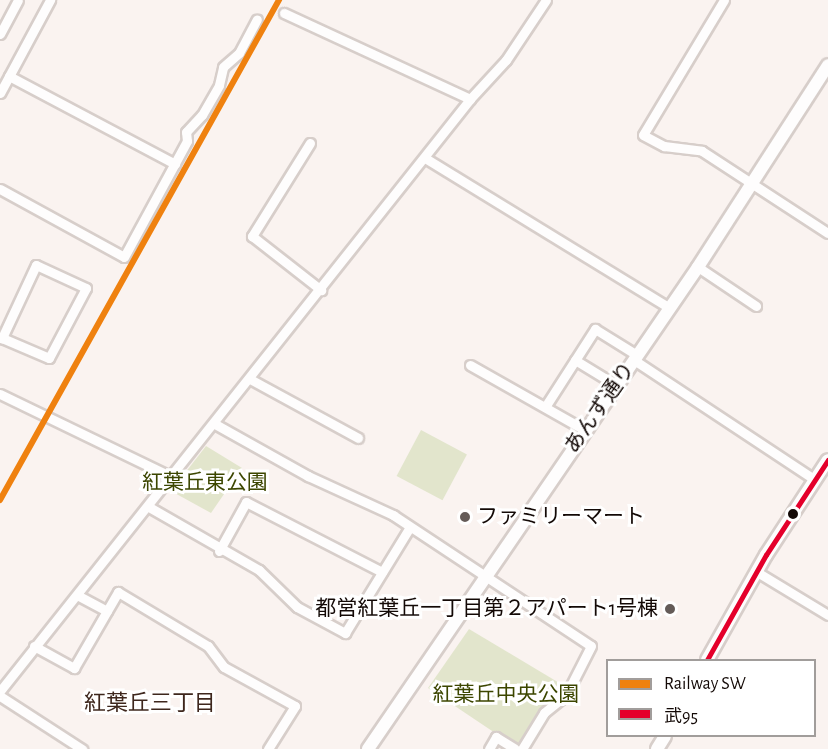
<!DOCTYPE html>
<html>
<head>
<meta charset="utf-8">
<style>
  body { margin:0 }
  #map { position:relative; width:828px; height:749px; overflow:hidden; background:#faf3f0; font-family:"Alegreya Sans","Noto Sans JP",sans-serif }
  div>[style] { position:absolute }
  .green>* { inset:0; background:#e2e5cc; transform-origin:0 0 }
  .roads { filter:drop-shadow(2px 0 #d7ceca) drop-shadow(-2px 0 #d7ceca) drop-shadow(0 2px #d7ceca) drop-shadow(0 -2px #d7ceca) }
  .minor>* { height:9px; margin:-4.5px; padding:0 4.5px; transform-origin:4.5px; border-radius:4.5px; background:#fefdfd }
  .tertiary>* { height:12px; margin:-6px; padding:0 6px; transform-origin:6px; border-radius:6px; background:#fefdfd }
  .bus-1>* { height:4.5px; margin:-2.25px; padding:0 2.25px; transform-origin:2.25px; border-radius:2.25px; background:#e4002b }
  .rail-1>* { height:6px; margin:-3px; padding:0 3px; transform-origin:3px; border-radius:3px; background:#ef810f }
  .dots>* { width:16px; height:16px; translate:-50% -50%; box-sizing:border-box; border:3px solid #fff; border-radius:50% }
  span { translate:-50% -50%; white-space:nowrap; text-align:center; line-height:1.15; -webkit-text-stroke:6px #fff; paint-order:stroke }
  .street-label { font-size:21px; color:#130906 }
  .park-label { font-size:21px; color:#3c4600 }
  .poi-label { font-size:21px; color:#130906 }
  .left { translate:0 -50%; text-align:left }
  .right { translate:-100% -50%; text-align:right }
  .neighbourhood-label { font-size:22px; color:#3e271d }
  .legend { position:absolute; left:606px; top:659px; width:210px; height:78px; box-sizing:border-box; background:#fff; border:2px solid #a19d9b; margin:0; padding:8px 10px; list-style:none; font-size:18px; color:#130906 }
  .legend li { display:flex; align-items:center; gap:12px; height:30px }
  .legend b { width:30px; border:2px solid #a19d9b }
</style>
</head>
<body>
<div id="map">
  <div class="green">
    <div style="left:421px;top:430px;width:52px;height:52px;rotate:28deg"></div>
    <div style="clip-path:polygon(206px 446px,242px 468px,211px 513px,171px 491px)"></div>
    <div style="clip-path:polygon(469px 629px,566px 687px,521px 746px,516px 747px,428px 688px)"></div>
  </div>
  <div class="roads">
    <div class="minor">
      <div style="left:724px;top:0;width:157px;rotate:121deg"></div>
      <div style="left:643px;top:135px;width:24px;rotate:28deg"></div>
      <div style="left:664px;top:146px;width:38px;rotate:7deg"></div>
      <div style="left:702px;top:151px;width:150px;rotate:33.1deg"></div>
      <div style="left:284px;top:13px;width:205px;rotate:24.8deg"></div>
      <div style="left:0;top:34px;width:38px;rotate:-62deg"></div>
      <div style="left:9px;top:76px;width:188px;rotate:27.9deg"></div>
      <div style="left:0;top:93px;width:106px;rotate:-61.7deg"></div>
      <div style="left:310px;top:143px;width:110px;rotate:121.9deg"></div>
      <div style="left:252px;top:236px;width:88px;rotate:38deg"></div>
      <div style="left:425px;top:158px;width:287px;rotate:31.5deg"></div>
      <div style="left:0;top:189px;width:141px;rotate:28.7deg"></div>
      <div style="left:124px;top:257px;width:132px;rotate:-61.5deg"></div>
      <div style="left:187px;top:141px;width:9px;rotate:-96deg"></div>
      <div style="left:186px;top:132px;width:23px;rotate:-47deg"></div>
      <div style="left:202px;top:115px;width:34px;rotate:-60deg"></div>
      <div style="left:219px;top:85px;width:18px;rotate:-77deg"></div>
      <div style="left:223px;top:67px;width:21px;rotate:-41deg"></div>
      <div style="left:239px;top:53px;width:38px;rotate:-62deg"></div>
      <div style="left:698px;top:267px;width:70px;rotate:33.9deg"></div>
      <div style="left:0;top:337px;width:2px;rotate:27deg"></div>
      <div style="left:2px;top:338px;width:51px;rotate:23.1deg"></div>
      <div style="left:49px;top:358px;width:79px;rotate:-62.1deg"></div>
      <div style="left:86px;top:288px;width:55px;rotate:-155.3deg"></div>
      <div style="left:36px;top:265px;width:81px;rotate:115deg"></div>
      <div style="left:575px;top:360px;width:48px;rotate:31.4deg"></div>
      <div style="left:634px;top:360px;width:217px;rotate:33.5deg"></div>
      <div style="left:470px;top:365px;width:132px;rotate:29.5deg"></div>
      <div style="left:250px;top:379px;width:123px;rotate:28.6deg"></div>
      <div style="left:0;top:394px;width:191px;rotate:25.8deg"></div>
      <div style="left:545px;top:407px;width:93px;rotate:-57.3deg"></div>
      <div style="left:595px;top:329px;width:49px;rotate:31.8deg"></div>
      <div style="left:215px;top:424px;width:107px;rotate:29.2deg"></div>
      <div style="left:308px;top:476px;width:94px;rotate:24.6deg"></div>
      <div style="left:393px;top:515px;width:237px;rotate:33.5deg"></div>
      <div style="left:591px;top:646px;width:55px;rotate:117deg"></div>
      <div style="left:566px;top:695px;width:28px;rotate:141deg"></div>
      <div style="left:544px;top:713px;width:42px;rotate:121.4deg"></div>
      <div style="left:149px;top:507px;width:127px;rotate:29.8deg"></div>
      <div style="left:259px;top:570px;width:53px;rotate:44.2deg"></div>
      <div style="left:297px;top:607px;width:55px;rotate:28.4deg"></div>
      <div style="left:345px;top:633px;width:124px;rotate:-58.5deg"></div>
      <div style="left:219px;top:551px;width:56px;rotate:-61.1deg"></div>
      <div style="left:246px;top:502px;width:153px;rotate:27.2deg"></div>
      <div style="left:757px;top:572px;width:83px;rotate:31.2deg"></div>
      <div style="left:77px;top:595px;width:34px;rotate:28deg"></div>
      <div style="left:34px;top:646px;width:46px;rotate:28.8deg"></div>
      <div style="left:74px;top:668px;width:88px;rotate:-59.9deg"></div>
      <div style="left:118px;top:592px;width:105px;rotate:31deg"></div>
      <div style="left:208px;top:646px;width:26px;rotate:53deg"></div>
      <div style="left:224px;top:667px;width:81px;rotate:28.8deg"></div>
      <div style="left:295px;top:706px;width:51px;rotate:122.1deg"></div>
      <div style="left:0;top:691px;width:756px;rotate:-51.55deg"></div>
      <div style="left:470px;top:99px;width:53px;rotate:-47.3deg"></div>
      <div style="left:506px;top:60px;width:72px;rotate:-56.3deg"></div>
      <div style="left:0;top:696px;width:98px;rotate:32.9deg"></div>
      <div style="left:489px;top:749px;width:14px;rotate:-60deg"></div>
      <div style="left:496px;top:737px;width:22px;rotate:32deg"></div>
    </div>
    <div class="tertiary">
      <div style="left:707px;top:660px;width:120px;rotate:-60.7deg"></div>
      <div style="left:766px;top:555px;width:113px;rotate:-56.9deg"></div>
      <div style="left:368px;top:749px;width:584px;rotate:-55.6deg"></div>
      <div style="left:698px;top:267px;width:240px;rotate:-57.2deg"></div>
      <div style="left:657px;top:749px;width:15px;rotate:-58deg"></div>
    </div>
  </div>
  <div class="bus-1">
    <div style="left:707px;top:660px;width:120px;rotate:-60.7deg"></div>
    <div style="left:766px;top:555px;width:113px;rotate:-56.9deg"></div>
  </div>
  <div class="rail-1">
    <div style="left:0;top:500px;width:573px;rotate:-60.84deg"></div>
  </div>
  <div class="dots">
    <div style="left:793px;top:514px;background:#130906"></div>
    <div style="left:465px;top:517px;background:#645b58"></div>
    <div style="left:670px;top:609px;background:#645b58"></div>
  </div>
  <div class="street-label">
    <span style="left:600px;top:408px;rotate:-55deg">あんず通り</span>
  </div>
  <div class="park-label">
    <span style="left:205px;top:483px">紅葉丘東公園</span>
    <span style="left:506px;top:695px">紅葉丘中央公園</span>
  </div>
  <div class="poi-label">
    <span class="left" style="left:477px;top:517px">ファミリーマート</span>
    <span class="right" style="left:658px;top:609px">都営紅葉丘一丁目第２アパート1号棟</span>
  </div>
  <div class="neighbourhood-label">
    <span style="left:150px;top:704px">紅葉丘三丁目</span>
  </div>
  <ul class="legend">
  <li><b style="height:8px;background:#ef810f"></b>Railway SW</li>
  <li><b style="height:8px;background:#e4002b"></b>武95</li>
  </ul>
</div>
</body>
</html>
